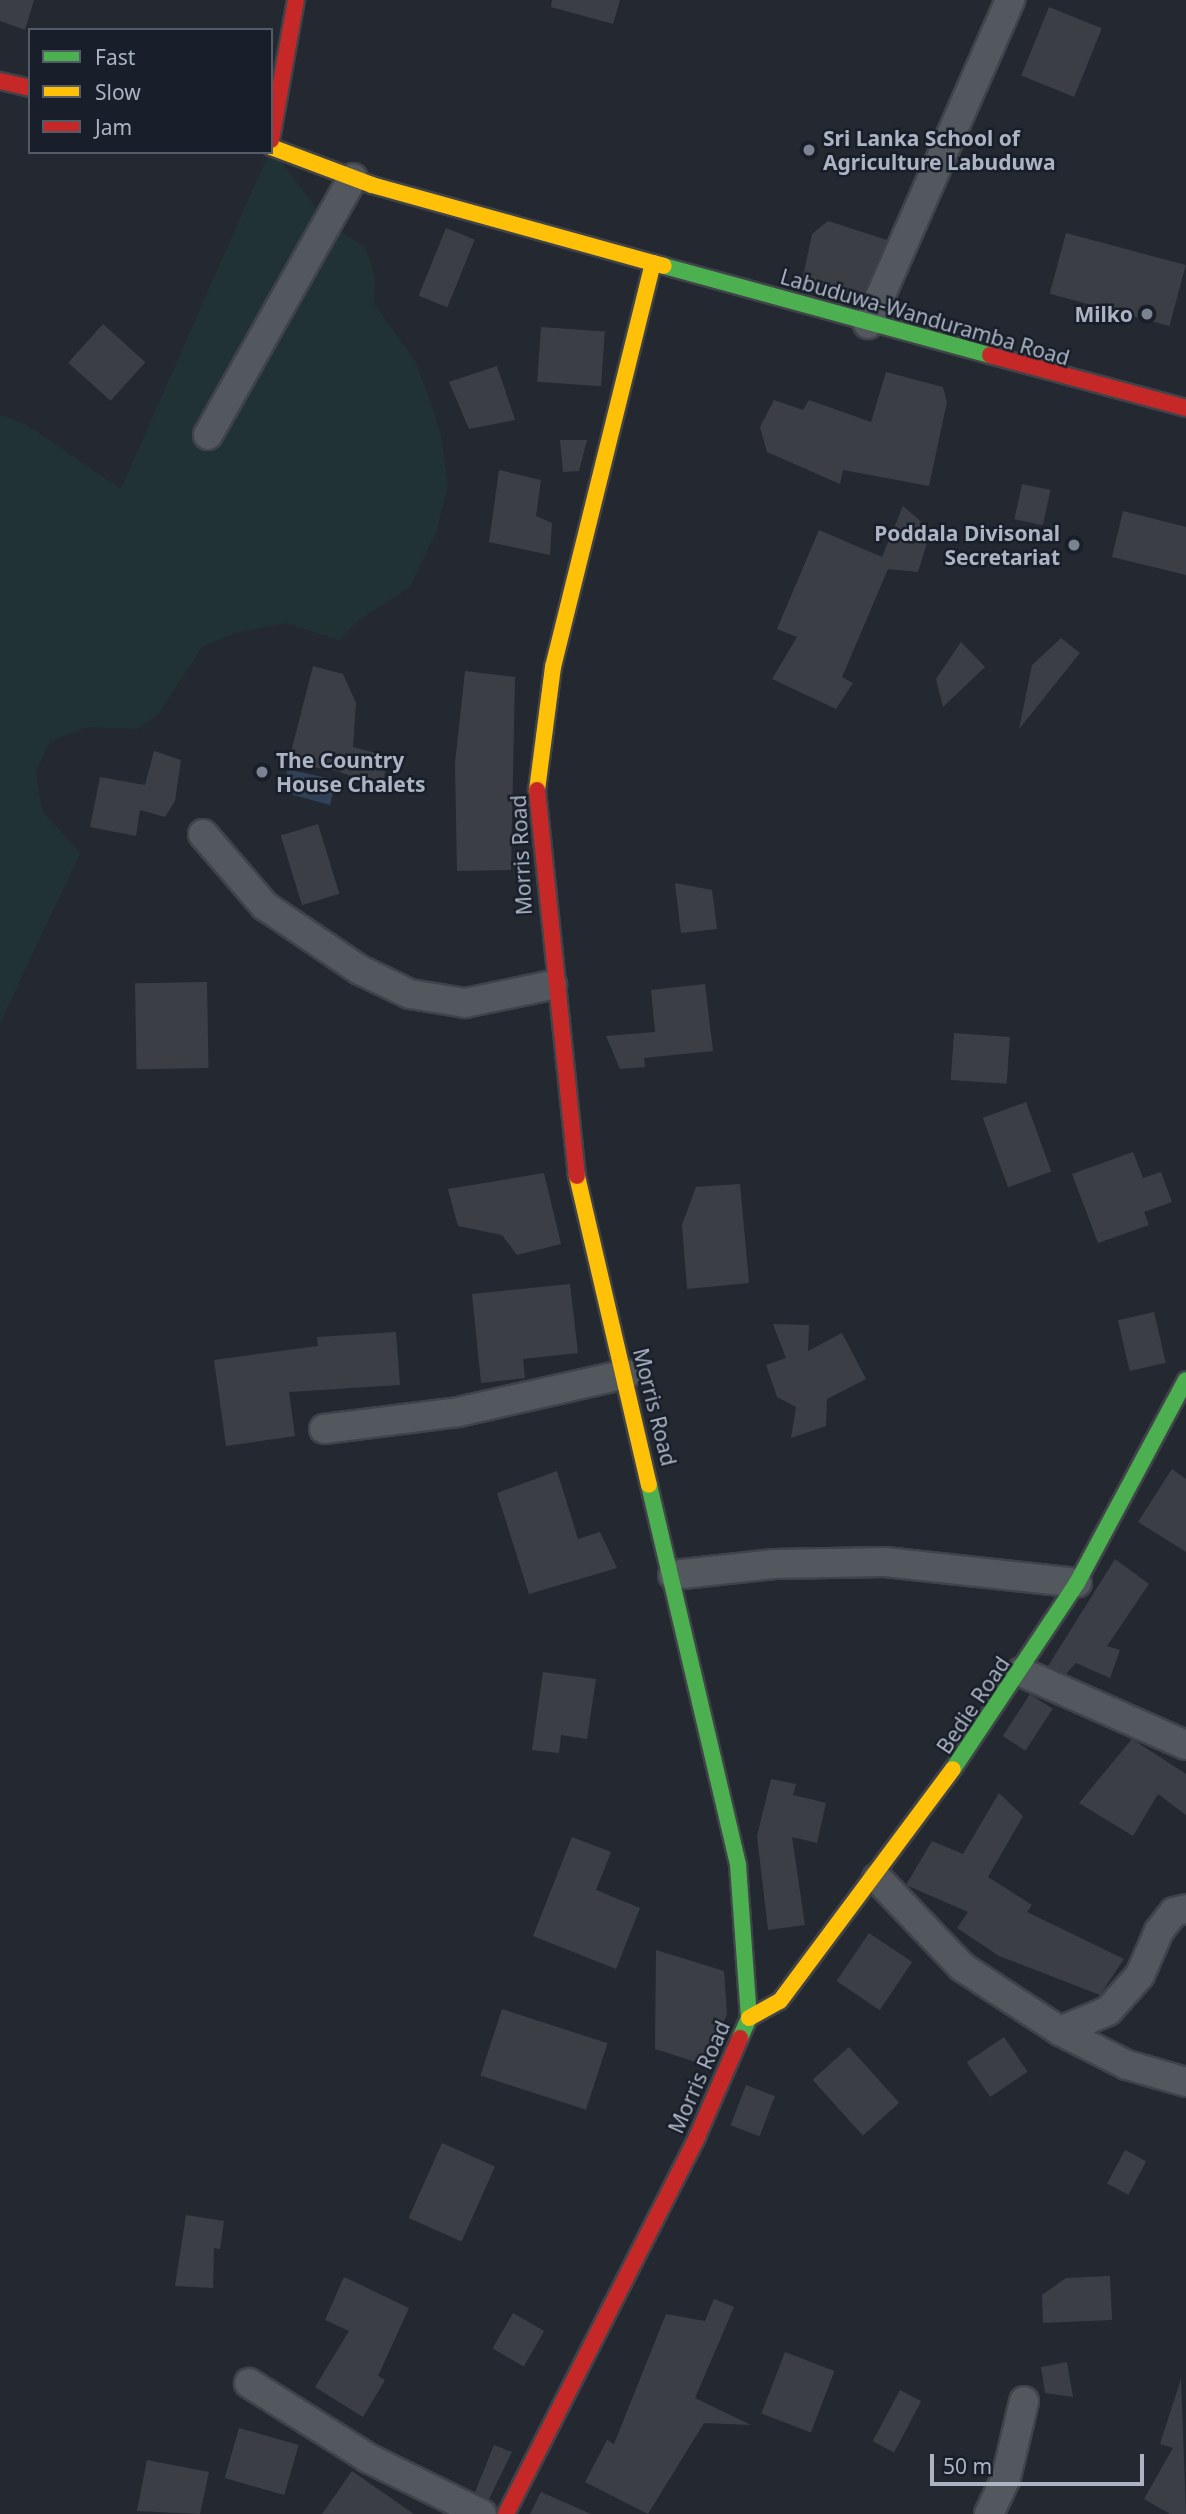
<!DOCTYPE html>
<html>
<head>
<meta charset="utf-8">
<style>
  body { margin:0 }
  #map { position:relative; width:1186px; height:2514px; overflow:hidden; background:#242830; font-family:"Noto Sans",sans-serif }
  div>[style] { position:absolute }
  .green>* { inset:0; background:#213235 }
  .water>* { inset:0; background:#314158 }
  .building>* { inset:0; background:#3b3f45; transform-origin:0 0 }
  .roads { filter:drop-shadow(2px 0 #404349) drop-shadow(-2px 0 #404349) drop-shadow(0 2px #404349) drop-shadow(0 -2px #404349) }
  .street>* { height:28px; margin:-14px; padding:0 14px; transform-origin:14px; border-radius:14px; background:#53575e }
  .fast>* { height:16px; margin:-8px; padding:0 8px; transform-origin:8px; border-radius:8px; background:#4caf50 }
  .slow>* { height:16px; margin:-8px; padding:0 8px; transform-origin:8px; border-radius:8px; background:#ffc107 }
  .jam>* { height:16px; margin:-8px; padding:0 8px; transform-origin:8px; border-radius:8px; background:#c62828 }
  .dots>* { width:19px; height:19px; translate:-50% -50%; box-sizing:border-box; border:4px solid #181f2a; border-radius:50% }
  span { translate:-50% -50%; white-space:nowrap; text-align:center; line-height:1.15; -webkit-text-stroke:5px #181f2a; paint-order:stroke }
  .poi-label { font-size:21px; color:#acb4c3; font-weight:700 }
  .left { translate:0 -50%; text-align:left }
  .right { translate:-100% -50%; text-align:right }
  .street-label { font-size:21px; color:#acb4c3 }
  .legend { position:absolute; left:28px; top:28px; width:245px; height:126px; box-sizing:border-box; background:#181f2a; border:2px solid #535b67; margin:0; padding:9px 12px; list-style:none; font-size:21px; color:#acb4c3 }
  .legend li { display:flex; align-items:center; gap:14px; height:35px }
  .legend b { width:35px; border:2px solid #535b67 }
  .scale { position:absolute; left:930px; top:2454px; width:214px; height:32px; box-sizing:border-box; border:4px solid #acb4c3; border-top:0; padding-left:9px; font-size:21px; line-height:24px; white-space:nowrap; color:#acb4c3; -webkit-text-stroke:5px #181f2a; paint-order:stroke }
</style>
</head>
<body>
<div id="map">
  <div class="green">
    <div style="clip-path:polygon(271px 148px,330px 226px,365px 247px,375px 276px,374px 304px,416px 362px,441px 434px,448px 486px,436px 532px,409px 588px,360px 619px,339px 640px,286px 623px,235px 633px,202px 647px,159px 713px,137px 729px,88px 727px,50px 741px,36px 772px,42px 811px,80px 853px,0 1023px,0 415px,25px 424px,121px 489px)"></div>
  </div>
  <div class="water">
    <div style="clip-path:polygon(287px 769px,336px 780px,330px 805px,286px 793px)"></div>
  </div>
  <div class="building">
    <div style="clip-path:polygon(0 0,34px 0,25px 30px,0 21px)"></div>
    <div style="clip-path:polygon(552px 0,620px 0,613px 24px,551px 7px)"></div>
    <div style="left:1049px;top:7px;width:57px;height:74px;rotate:22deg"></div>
    <div style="clip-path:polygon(828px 221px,887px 240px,862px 297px,802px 281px,812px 234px)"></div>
    <div style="left:446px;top:228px;width:31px;height:73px;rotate:22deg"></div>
    <div style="left:1066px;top:233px;width:124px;height:63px;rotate:15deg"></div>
    <div style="left:103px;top:324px;width:57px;height:52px;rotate:42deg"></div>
    <div style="left:541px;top:327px;width:64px;height:55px;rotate:4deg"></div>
    <div style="clip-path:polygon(497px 366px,515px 420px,469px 429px,449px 382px)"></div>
    <div style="clip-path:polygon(886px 372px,943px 387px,947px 402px,929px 486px,843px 470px,840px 484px,767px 452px,760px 427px,774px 400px,803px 410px,809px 400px,871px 422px)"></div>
    <div style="clip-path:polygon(560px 440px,587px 440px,579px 471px,563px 472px)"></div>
    <div style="clip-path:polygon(499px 470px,541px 480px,536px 516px,552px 523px,550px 555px,489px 542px)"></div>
    <div style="left:1022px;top:484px;width:29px;height:36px;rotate:12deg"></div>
    <div style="clip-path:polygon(903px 506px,931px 530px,918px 572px,888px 569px,842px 677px,853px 683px,836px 709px,772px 679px,797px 637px,777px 629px,819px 530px,882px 557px)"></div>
    <div style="clip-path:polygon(1123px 511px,1186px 527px,1186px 575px,1112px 557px)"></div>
    <div style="clip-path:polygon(1061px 638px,1080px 653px,1019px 729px,1032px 665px)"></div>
    <div style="clip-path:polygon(961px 642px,985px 667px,943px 707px,936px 679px)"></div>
    <div style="clip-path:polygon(313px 666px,343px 674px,356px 703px,353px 747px,387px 756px,383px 787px,334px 770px,288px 764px)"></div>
    <div style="clip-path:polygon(465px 671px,515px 677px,511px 870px,457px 871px,455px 763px)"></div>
    <div style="clip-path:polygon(154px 751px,181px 760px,175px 801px,165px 817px,140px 810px,136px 836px,90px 827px,100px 777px,145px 785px)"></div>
    <div style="left:318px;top:824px;width:73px;height:39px;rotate:73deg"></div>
    <div style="clip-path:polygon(675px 883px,712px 890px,717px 929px,681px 933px)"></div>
    <div style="left:207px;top:982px;width:86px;height:72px;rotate:89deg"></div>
    <div style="clip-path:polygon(705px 984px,713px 1051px,644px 1058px,645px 1067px,620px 1069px,606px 1036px,655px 1032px,651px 990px)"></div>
    <div style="left:954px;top:1033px;width:56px;height:47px;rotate:4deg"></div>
    <div style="left:1026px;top:1102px;width:74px;height:46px;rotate:70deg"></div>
    <div style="clip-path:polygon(1133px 1152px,1143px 1178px,1161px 1172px,1172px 1202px,1144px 1212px,1149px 1225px,1098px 1243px,1072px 1174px)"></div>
    <div style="clip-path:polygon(544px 1173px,561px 1244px,517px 1255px,502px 1235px,458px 1226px,448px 1189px)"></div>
    <div style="clip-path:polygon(740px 1184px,749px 1283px,687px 1289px,682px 1225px,696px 1187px)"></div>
    <div style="clip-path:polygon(570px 1284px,578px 1353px,523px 1359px,525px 1378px,481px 1383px,472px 1294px)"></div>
    <div style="left:1154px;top:1312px;width:52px;height:37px;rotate:77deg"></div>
    <div style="clip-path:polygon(773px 1324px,809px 1325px,808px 1351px,842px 1333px,866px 1379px,827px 1399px,826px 1426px,791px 1438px,796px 1407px,777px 1397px,766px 1365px,786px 1358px)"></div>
    <div style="clip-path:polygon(396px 1332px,400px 1385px,289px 1392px,295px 1436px,226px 1446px,214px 1360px,318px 1346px,317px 1337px)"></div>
    <div style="clip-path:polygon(1172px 1469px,1186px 1479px,1186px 1552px,1138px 1522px)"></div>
    <div style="clip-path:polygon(557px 1471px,578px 1539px,600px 1532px,617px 1568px,529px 1594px,497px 1493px)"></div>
    <div style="clip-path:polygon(1115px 1559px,1149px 1584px,1107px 1646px,1120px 1650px,1110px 1678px,1076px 1663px,1066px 1674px,1048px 1666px)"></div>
    <div style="clip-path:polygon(543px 1672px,596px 1679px,587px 1739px,561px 1735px,559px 1753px,532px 1750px)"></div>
    <div style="left:1030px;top:1694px;width:27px;height:50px;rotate:33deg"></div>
    <div style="clip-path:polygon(1132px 1739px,1186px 1774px,1186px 1815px,1158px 1794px,1133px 1836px,1079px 1803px)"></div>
    <div style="clip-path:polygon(771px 1779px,796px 1784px,793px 1795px,826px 1803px,817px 1843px,792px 1837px,805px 1925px,768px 1930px,757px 1836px)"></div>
    <div style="clip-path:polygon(999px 1793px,1023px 1816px,988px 1877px,1032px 1905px,1027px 1912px,1124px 1959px,1100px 1995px,999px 1956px,957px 1928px,968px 1912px,906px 1885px,932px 1841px,963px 1854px)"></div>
    <div style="clip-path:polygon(572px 1837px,611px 1852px,596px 1890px,640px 1908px,616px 1969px,533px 1936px)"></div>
    <div style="left:869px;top:1933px;width:52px;height:58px;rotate:34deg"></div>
    <div style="clip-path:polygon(656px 1950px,724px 1971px,727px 2014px,705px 2065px,655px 2049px)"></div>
    <div style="left:502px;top:2009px;width:111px;height:70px;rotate:18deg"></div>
    <div style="left:1004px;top:2037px;width:42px;height:45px;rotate:56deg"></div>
    <div style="left:849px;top:2047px;width:75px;height:49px;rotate:48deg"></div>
    <div style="left:746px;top:2085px;width:31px;height:43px;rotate:21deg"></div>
    <div style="left:442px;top:2143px;width:58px;height:82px;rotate:24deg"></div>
    <div style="left:1125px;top:2150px;width:24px;height:38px;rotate:28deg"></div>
    <div style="clip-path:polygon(186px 2215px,224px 2221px,220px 2249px,214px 2248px,213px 2288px,175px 2286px)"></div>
    <div style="clip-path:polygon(1110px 2276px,1112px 2320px,1043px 2323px,1042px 2295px,1066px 2278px)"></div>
    <div style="clip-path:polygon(344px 2277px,409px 2308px,378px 2376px,385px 2380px,363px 2417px,315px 2387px,349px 2331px,325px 2320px)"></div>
    <div style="clip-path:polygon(714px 2299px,734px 2307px,695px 2398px,751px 2425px,704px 2423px,648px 2514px,585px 2482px,607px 2440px,614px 2444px,666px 2314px,705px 2321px)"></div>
    <div style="left:513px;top:2313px;width:36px;height:41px;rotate:30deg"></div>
    <div style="left:785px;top:2352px;width:53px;height:66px;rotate:21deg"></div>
    <div style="clip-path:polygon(1067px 2362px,1073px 2397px,1045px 2393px,1041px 2367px)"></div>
    <div style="clip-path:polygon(1181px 2379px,1186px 2514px,1170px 2514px,1144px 2499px,1173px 2448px,1160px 2444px)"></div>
    <div style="left:900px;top:2390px;width:24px;height:58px;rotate:28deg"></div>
    <div style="left:239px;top:2428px;width:62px;height:52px;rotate:16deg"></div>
    <div style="clip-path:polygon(494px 2445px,512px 2452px,489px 2499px,475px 2492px)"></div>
    <div style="clip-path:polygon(147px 2460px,209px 2472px,200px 2514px,137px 2511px)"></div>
    <div style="clip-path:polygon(352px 2471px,414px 2514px,322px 2514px)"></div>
    <div style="clip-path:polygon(541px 2492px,591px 2514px,530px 2514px)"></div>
  </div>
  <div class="roads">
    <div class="street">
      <div style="left:868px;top:324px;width:354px;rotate:-66.3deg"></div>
      <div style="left:208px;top:435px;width:295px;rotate:-60.6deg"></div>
      <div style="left:203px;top:834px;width:95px;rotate:49.3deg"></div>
      <div style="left:265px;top:906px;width:115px;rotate:34deg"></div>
      <div style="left:360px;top:970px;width:55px;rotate:25.6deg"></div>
      <div style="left:410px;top:994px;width:56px;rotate:9.3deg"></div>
      <div style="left:465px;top:1003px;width:89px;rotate:-11.7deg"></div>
      <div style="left:324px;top:1429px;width:135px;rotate:-7.2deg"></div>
      <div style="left:458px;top:1412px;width:173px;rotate:-12.7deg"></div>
      <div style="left:673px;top:1575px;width:102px;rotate:-6.2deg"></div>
      <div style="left:774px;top:1564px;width:111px;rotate:-1deg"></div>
      <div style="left:885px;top:1562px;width:193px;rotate:6.2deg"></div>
      <div style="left:1021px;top:1672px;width:180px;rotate:23.9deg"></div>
      <div style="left:877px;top:1878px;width:123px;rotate:46.3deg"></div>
      <div style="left:962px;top:1967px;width:117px;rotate:33.1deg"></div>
      <div style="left:1060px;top:2031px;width:75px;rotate:26.9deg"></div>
      <div style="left:1127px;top:2065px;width:61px;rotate:16.1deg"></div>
      <div style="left:1060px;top:2031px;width:52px;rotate:-22.6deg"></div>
      <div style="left:1108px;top:2011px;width:48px;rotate:-48.4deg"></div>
      <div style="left:1140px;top:1975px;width:48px;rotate:-66.6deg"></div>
      <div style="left:1159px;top:1931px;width:24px;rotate:-52deg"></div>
      <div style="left:1174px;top:1912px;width:12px;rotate:-14deg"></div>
      <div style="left:249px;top:2383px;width:141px;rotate:32.2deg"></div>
      <div style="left:368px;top:2458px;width:127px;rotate:26.2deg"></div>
      <div style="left:989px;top:2514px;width:40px;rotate:-65deg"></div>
      <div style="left:1006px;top:2478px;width:79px;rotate:-76.8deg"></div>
    </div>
    <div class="fast">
      <div style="left:664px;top:266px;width:338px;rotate:15.3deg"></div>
      <div style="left:649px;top:1485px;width:390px;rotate:76.8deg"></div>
      <div style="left:738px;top:1865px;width:153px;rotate:85.9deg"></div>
      <div style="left:749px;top:2018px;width:22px;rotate:114deg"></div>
      <div style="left:953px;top:1769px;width:224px;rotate:-56.3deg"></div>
      <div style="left:1077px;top:1583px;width:230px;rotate:-61.8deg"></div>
    </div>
    <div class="slow">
      <div style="left:271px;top:147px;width:108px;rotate:20.6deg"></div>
      <div style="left:372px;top:185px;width:292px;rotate:15.5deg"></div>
      <div style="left:537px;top:790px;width:124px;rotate:-82.6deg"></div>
      <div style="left:553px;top:667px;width:416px;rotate:-76.1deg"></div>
      <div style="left:653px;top:263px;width:11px;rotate:15deg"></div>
      <div style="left:577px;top:1176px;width:317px;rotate:76.9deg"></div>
      <div style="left:749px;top:2018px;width:35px;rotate:-29deg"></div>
      <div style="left:780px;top:2001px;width:289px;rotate:-53.3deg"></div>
    </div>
    <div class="jam">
      <div style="left:0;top:81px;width:31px;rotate:13deg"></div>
      <div style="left:271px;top:140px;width:142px;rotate:-79.9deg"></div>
      <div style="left:990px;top:355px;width:203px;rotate:15.1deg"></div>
      <div style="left:537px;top:790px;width:388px;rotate:84.1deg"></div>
      <div style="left:506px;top:2514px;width:423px;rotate:-63.1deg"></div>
      <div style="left:697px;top:2137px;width:108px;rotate:-66.5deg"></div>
    </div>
  </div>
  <div class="dots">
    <div style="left:809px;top:150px;background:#7c8390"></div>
    <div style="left:1147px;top:314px;background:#7c8390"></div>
    <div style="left:1074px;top:545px;background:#7c8390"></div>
    <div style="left:262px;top:772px;background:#7c8390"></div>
  </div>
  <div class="poi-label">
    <span class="left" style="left:823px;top:150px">Sri Lanka School of<br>Agriculture Labuduwa</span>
    <span class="right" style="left:1133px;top:314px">Milko</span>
    <span class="right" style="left:1060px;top:545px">Poddala Divisonal<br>Secretariat</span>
    <span class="left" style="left:276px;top:772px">The Country<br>House Chalets</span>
  </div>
  <div class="street-label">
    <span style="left:925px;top:317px;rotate:16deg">Labuduwa-Wanduramba Road</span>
    <span style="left:521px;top:855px;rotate:-93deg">Morris Road</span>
    <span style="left:655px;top:1407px;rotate:76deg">Morris Road</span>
    <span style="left:973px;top:1705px;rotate:-56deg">Bedie Road</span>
    <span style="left:699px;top:2077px;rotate:-66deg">Morris Road</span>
  </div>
  <ul class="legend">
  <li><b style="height:9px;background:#4caf50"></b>Fast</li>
  <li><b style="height:9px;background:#ffc107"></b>Slow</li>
  <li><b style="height:9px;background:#c62828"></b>Jam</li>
  </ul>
  <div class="scale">50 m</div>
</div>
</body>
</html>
